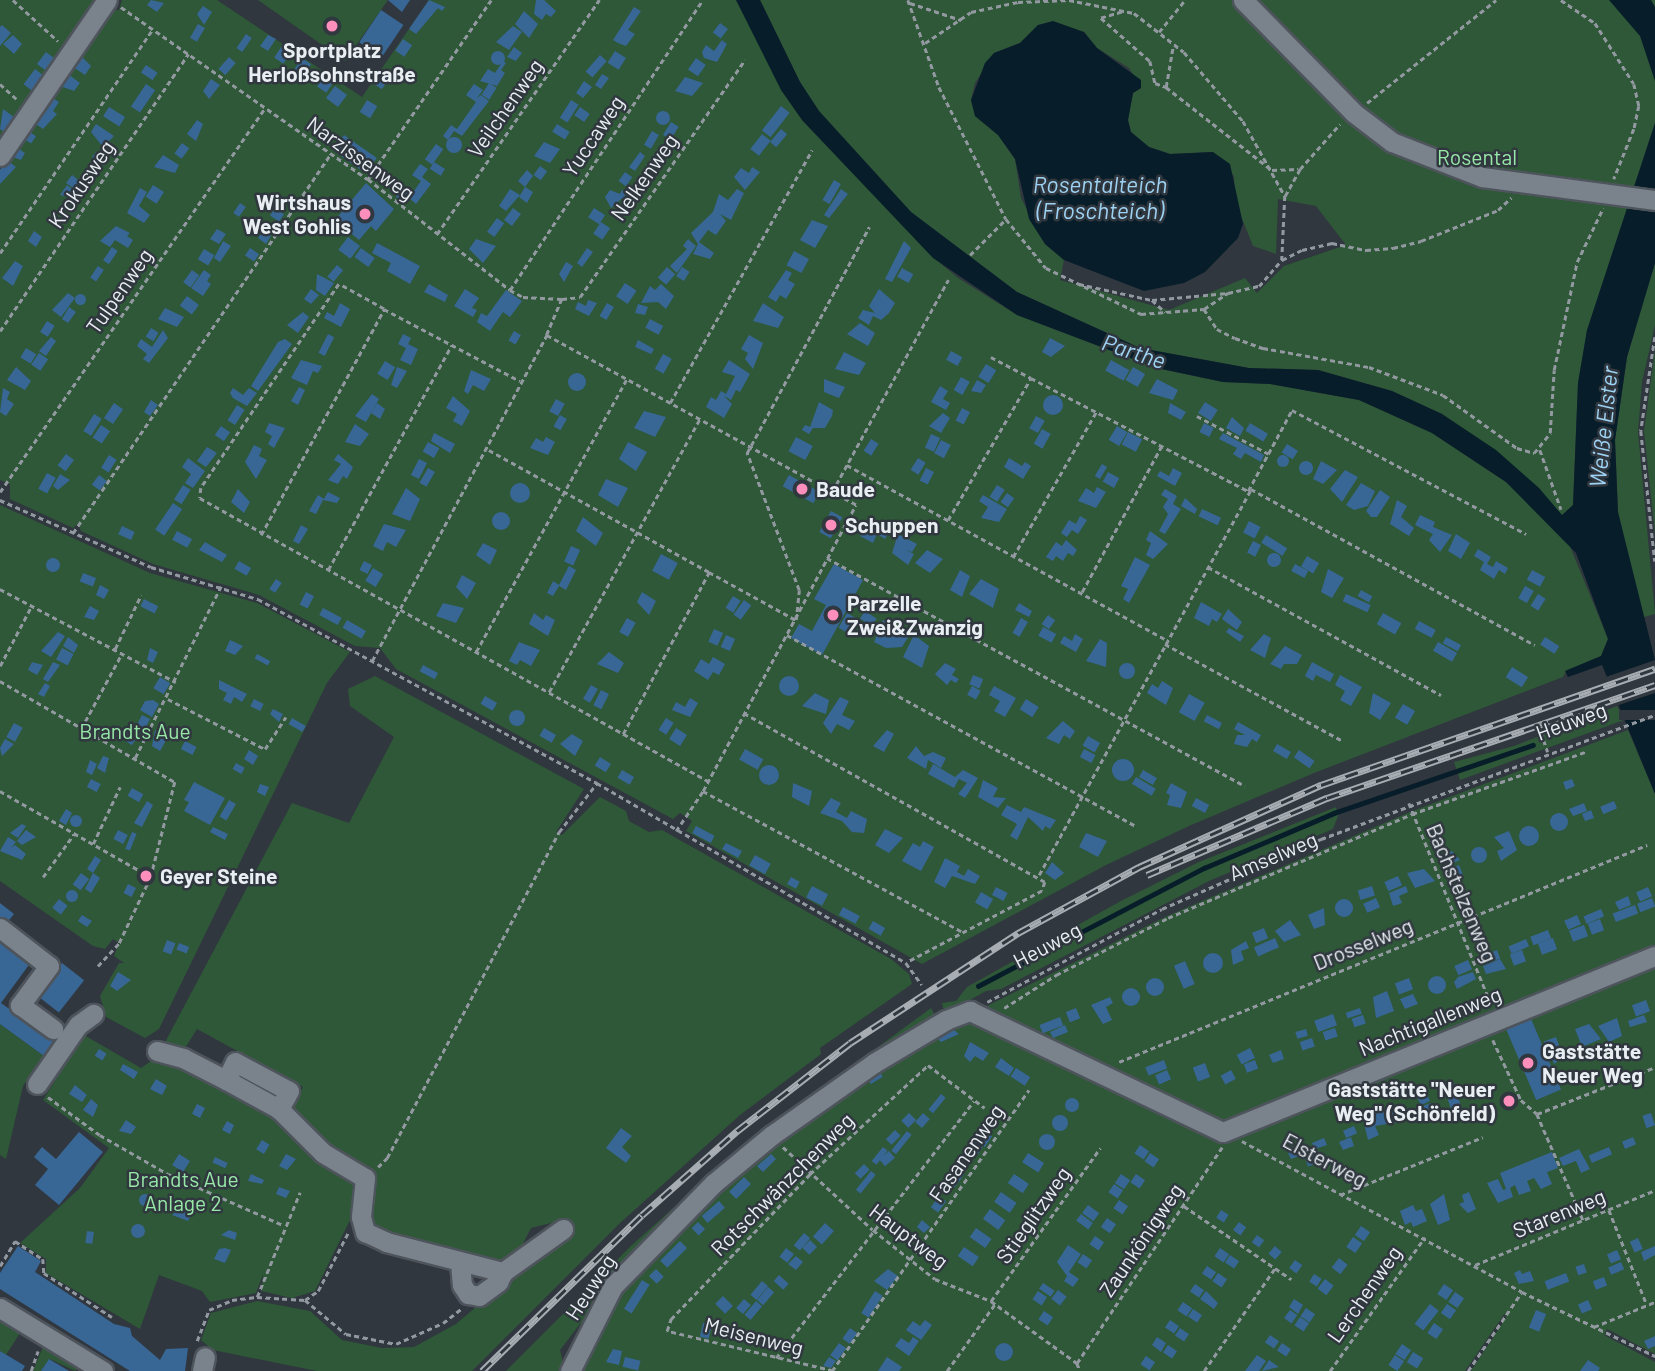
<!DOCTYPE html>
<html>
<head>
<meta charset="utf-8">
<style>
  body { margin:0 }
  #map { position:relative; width:1655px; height:1371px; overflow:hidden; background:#30373f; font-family:Barlow,sans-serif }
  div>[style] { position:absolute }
  .green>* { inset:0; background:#2e5837 }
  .water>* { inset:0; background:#071d29 }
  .pier>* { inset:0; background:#30373f; transform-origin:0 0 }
  .stream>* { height:4.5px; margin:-2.25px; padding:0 2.25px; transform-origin:2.25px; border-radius:2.25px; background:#071d29 }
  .building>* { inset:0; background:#386796; transform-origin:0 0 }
  .round { border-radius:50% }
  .path>* { height:2.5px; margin-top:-1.25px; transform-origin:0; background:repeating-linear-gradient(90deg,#9399a0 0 5px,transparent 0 8.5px) }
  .roads { filter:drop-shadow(2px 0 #4e545b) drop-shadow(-2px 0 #4e545b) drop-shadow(0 2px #4e545b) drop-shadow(0 -2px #4e545b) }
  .minor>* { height:19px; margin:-9.5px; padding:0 9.5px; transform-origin:9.5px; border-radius:9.5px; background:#7a838c }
  .rail>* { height:7px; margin-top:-3.5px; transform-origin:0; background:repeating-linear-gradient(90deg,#30373f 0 13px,#a7adb3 0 26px); box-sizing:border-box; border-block:2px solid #a7adb3 }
  .dots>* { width:19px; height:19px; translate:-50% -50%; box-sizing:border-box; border:4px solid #30373f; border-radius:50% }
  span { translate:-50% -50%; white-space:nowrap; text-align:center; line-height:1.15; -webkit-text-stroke:5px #30373f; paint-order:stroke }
  .poi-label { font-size:21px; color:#e9eef3; font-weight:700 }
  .right { translate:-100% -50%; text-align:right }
  .left { translate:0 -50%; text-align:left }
  .street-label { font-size:21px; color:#e9eef3 }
  .park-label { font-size:21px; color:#97e8a6 }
  .water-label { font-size:23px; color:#9dd2f3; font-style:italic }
</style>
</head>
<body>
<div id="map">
  <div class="green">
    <div style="clip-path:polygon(0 0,94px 0,0 138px)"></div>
    <div style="clip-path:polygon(122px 0,217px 0,362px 97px,429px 0,736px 0,802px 120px,933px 257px,958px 278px,1017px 315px,1156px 368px,1223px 382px,1270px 384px,1359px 400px,1432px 433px,1506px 482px,1567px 539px,1608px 639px,1601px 656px,1566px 671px,1563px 677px,1314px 773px,1189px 826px,1106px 865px,922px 964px,686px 831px,692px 821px,680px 813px,673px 819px,396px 669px,380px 648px,355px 646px,259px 595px,153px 564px,81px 531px,78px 524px,73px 528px,10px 499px,10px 484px,0 480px,0 170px,110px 10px,119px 10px)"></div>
    <div style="clip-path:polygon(258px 0,388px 0,345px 61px)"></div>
    <div style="clip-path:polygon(evenodd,760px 0,1655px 0,1655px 123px,1587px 331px,1578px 383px,1573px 505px,1562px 516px,1442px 414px,1392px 391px,1318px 370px,1249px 368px,1140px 348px,1017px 292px,911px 212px,819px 111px,800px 82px,760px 0,1038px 25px,1084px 32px,1097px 48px,1129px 68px,1141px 88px,1133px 93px,1128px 120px,1131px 132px,1149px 147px,1170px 154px,1213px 152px,1234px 176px,1235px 201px,1253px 246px,1276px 254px,1278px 199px,1316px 206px,1346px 245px,1284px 266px,1257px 293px,1245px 278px,1169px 310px,1060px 280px,1064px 260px,1045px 244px,1021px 198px,1015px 159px,998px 135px,975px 116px,971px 100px,975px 83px,994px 53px,1020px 43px,1038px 25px)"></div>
    <div style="clip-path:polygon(1655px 263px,1655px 325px,1642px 382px,1638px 432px,1655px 614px,1641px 618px,1618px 512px,1615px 440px,1627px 357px)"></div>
    <div style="clip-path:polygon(1655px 350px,1655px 534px,1644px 431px)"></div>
    <div style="clip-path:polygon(0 505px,150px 573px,257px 603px,350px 652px,327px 683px,159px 1029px,145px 1038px,106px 1017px,100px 996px,119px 963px,124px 963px,114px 956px,119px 943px,113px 939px,105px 949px,93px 946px,0 881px)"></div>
    <div style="clip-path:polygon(375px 676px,584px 789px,556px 832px,562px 835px,600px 797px,626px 811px,629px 821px,649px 832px,662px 830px,891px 959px,909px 974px,912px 984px,820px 1048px,821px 1054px,740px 1115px,619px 1224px,472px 1371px,317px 1371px,213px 1350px,201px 1340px,211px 1313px,257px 1301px,310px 1311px,342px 1340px,382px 1348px,414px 1347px,456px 1324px,503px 1284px,559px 1221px,531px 1228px,518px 1253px,497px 1264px,387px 1235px,371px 1219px,375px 1185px,359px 1167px,352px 1178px,357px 1188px,354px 1212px,315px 1291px,292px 1298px,261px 1291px,263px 1274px,256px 1293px,210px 1302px,202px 1291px,159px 1275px,140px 1329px,46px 1273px,46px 1259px,20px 1243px,80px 1188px,109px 1148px,43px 1100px,84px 1035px,141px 1068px,154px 1059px,181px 1062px,286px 1117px,303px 1087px,197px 1029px,182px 1053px,162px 1048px,292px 803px,349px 823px,394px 737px,350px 706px,348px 689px)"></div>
    <div style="clip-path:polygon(1617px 706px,1624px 720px,1460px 780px,1454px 762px,1514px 746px)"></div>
    <div style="clip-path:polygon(1628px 730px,1655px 794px,1655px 1354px,1607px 1329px,1604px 1335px,1655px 1362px,1655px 1371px,1471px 1371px,1506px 1318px,1505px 1313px,1465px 1371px,575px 1371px,635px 1273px,754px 1158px,877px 1067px,949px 1025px,1167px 916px,1410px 812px)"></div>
    <div style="clip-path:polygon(1336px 807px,1338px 816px,1333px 829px,1209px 881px,1001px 989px,986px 991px,950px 1011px,943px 1008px,942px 1003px,956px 1001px,967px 987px,1119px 902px,1199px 862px)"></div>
    <div style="clip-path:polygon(931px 1008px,936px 1017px,733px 1158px,580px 1324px,560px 1350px,565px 1371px,506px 1371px,632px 1245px,738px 1150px)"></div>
    <div style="clip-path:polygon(0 1024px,44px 1056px,23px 1086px,6px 1159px,0 1155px)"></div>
    <div style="clip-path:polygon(0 1321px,20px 1333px,6px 1355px,0 1351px)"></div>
    <div style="clip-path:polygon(43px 1347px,77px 1369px,75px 1371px,50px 1359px,41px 1371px,33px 1371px)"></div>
  </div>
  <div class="water">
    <div style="clip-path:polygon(736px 0,760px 0,800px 82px,819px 111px,911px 212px,1017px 292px,1140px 348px,1249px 368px,1318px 370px,1392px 391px,1442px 414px,1496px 450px,1539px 488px,1562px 515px,1573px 505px,1578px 383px,1587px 330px,1655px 123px,1655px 263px,1627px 357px,1615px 440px,1618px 512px,1655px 660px,1655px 794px,1602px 665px,1568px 677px,1565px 671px,1601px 656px,1608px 639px,1576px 553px,1506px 482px,1432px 433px,1359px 400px,1270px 384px,1223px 382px,1157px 368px,1017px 315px,933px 258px,802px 120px,781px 90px)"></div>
    <div style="clip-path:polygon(1609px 0,1651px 0,1655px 7px,1655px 81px,1640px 36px)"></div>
    <div style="clip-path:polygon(1053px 21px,1084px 32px,1097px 48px,1141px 80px,1141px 88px,1133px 93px,1128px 120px,1131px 132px,1149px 147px,1170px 154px,1213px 152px,1230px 164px,1243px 224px,1238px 238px,1205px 272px,1184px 283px,1144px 291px,1064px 260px,1045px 244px,1029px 219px,1015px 159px,998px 135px,975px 116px,971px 100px,985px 63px,994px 53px,1020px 43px,1038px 25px)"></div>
  </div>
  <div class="pier">
    <div style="clip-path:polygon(1655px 660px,1655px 693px,1613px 707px,1603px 678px)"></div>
    <div style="left:1655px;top:710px;width:10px;height:36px;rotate:90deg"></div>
  </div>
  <div class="stream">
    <div style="left:978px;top:986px;width:255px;rotate:-27.6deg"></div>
    <div style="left:1204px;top:868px;width:141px;rotate:-22.9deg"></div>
    <div style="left:1334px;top:813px;width:210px;rotate:-18.9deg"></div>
  </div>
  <div class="building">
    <div style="clip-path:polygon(151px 0,164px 3px,157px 12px,147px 5px)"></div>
    <div style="clip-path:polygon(388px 0,410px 0,402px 12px)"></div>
    <div style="clip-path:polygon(429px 0,445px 7px,442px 11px,438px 8px,416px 34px,409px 29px)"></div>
    <div style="clip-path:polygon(536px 0,544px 0,556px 11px,551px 17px,546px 14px,542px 20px,534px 14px)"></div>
    <div style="clip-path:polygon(203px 6px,212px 12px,204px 25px,197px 14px)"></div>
    <div style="clip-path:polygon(634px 7px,641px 11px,628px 30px,635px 34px,626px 46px,618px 43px,613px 40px)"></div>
    <div style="left:381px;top:10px;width:27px;height:39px;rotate:34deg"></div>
    <div style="clip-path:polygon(524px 11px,538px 24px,529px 38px,515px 24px)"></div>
    <div style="left:720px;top:23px;width:10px;height:12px;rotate:37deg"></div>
    <div style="left:198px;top:24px;width:8px;height:16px;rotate:30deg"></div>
    <div style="clip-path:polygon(2px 25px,11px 33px,0 46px,0 27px)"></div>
    <div style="clip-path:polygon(513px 26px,522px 32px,509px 50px,496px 42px)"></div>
    <div style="left:246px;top:34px;width:7px;height:17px;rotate:34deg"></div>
    <div style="clip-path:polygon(13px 35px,22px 44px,14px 54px,3px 44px)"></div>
    <div style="clip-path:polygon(268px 35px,276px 39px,268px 51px,260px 46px)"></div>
    <div style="left:403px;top:39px;width:11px;height:14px;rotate:34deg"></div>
    <div style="clip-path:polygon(722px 40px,727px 44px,717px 62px,704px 58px,702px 52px,706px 45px,714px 51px)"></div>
    <div style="left:282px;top:46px;width:11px;height:14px;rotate:34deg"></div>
    <div style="clip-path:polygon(514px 47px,522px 53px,516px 61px,507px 57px)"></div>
    <div style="left:615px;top:51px;width:13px;height:14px;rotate:32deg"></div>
    <div class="round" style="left:491px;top:51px;width:14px;height:14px"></div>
    <div style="left:46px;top:52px;width:10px;height:15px;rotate:37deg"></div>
    <div style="left:600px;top:55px;width:9px;height:22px;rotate:41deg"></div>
    <div style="clip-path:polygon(81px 56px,91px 66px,85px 75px,73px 67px)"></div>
    <div style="left:229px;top:57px;width:9px;height:16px;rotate:41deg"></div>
    <div style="left:302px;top:58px;width:11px;height:14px;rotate:34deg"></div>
    <div style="left:696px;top:58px;width:12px;height:14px;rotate:35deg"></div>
    <div style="clip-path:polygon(503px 61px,506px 63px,501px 70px,505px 73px,497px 86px,480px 81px,488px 69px,495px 73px)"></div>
    <div style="left:146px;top:65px;width:14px;height:9px;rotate:34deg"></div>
    <div style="left:35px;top:69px;width:10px;height:19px;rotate:37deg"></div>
    <div style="left:380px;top:71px;width:12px;height:14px;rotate:35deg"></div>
    <div style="clip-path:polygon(68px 74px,80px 83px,74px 91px,60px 86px)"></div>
    <div style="clip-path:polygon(602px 74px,609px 78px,601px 89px,595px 85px)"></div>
    <div style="left:325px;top:75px;width:11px;height:14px;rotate:34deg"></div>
    <div style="clip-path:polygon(685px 77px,703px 83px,692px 96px,675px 91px)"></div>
    <div style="clip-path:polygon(211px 79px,220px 85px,209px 99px,203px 91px)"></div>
    <div style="clip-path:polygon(584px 81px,592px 87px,583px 98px,576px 93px)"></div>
    <div style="left:489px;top:83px;width:9px;height:14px;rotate:32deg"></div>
    <div style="left:146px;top:84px;width:11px;height:27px;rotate:34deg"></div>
    <div style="clip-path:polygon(474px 84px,483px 90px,477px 98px,481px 95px,489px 101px,462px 136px,454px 131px,448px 140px,443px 136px,451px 125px,457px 129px,476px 102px,466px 95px)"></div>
    <div style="left:335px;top:86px;width:15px;height:15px;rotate:37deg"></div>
    <div style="clip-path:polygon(51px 97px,59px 102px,53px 111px,57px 114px,43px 129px,33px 122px)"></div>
    <div style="left:367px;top:100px;width:12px;height:14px;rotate:31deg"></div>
    <div style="left:571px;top:100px;width:9px;height:21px;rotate:32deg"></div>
    <div style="left:781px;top:106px;width:11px;height:31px;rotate:38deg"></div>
    <div style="left:109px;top:107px;width:19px;height:11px;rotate:32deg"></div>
    <div style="left:580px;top:107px;width:12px;height:10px;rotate:35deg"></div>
    <div style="clip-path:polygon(3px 109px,14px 117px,4px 132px,0 129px)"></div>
    <div class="round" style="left:656px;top:111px;width:14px;height:14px"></div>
    <div style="clip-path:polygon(197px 120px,203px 124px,196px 141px,187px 134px)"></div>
    <div style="left:671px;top:122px;width:9px;height:15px;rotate:32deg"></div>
    <div style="clip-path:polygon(96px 124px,114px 136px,103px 147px,91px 132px)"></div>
    <div style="left:557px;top:124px;width:15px;height:9px;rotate:32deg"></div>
    <div style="left:781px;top:129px;width:8px;height:17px;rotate:40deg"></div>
    <div style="left:27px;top:130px;width:11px;height:9px;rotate:34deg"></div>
    <div style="left:652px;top:131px;width:8px;height:16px;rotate:30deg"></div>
    <div style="left:762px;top:134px;width:11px;height:19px;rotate:38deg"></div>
    <div style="left:344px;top:135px;width:40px;height:19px;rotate:35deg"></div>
    <div class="round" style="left:446px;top:137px;width:16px;height:16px"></div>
    <div style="clip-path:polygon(544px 142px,560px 149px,550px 163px,534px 156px)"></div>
    <div style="left:182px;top:143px;width:9px;height:13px;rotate:36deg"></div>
    <div style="left:436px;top:144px;width:9px;height:19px;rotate:36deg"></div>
    <div style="clip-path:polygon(16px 147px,25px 153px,21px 160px,10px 156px)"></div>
    <div style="clip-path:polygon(96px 152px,108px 160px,104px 166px,92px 157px)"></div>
    <div style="clip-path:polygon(640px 152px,645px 156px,635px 171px,629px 167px)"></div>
    <div style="clip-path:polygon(163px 155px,179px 165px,175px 173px,154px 167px)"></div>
    <div style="clip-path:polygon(7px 160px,16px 167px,0 184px,0 170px)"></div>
    <div style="left:434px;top:162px;width:13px;height:8px;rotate:32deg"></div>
    <div style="clip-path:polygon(420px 164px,428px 169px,422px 177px,431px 184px,416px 204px,409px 198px,405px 203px,396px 197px,404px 186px,413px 192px,416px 188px,421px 181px,412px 175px)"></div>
    <div style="left:540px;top:166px;width:9px;height:11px;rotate:36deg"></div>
    <div style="clip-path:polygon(752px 167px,760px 172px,745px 190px,734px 177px,741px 168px,749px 173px)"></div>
    <div style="clip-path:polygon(527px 170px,533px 176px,525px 187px,518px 181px)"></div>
    <div style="left:625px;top:172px;width:9px;height:11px;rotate:36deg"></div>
    <div style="clip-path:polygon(72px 175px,83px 184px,78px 191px,66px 183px)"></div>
    <div style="left:834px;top:180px;width:8px;height:23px;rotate:30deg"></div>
    <div style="clip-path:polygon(366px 183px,394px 209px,376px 231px,371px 226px,359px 240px,335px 220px)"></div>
    <div style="clip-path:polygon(67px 185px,80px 195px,77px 199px,60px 195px)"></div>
    <div style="left:153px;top:185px;width:13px;height:14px;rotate:32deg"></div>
    <div style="clip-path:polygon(525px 187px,533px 192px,527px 203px,519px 197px)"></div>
    <div style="clip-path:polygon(140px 188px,147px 192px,139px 206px,150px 215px,144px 223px,127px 213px)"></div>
    <div style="clip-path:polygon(510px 189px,520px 195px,506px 211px,499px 206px)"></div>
    <div style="clip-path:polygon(737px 189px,744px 193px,731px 220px,720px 214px,726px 221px,716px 235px,708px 230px,699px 242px,714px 253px,710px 259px,693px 254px,698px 244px,691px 233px,713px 212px,719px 194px,728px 200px)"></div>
    <div style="clip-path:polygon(841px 189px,848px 194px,829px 218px,824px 215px)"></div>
    <div style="clip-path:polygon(610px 190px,620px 194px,622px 190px,627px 194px,611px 208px,605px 197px)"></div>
    <div style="left:240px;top:203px;width:7px;height:12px;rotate:34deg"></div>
    <div style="left:275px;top:208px;width:11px;height:9px;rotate:34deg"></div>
    <div style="left:513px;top:208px;width:10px;height:15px;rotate:37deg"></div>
    <div style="left:594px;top:208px;width:13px;height:11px;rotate:32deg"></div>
    <div style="left:497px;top:218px;width:9px;height:17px;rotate:36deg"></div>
    <div style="clip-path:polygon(812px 220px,828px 226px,815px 248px,800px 240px)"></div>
    <div style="left:601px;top:222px;width:11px;height:14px;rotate:34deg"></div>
    <div style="clip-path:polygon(116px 226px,130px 233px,127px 236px,133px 240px,128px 248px,115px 240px,110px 247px,100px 241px)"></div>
    <div style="clip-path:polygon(217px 229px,226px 234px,219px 244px,210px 239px)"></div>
    <div style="clip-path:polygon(265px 229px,272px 234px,266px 244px,258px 238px)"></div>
    <div style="clip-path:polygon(34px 231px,42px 237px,36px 247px,28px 241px)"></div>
    <div style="left:348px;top:237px;width:15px;height:16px;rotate:37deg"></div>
    <div style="clip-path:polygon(476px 239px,496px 246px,483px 263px,469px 249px)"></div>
    <div style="clip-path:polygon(688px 239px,696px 246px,677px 273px,670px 266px,687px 249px,683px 246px)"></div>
    <div style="clip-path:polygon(223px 241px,231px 246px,220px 262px,214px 258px)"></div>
    <div style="clip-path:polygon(904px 241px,911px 248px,892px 282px,885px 279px)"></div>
    <div style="clip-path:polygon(377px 243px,420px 266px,410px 284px,387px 271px,391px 263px,372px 253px)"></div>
    <div style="left:112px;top:247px;width:7px;height:16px;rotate:34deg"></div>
    <div style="left:250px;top:248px;width:11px;height:9px;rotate:34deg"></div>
    <div style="left:361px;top:248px;width:17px;height:11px;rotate:36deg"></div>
    <div style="clip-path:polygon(587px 248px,593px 252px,582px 267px,577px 263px)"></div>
    <div style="left:204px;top:249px;width:12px;height:12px;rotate:31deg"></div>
    <div style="left:794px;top:251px;width:17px;height:16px;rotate:28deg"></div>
    <div style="clip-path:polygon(15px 261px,23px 266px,13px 286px,2px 278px)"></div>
    <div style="clip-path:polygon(566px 262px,573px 266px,564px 282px,559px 274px)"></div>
    <div style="left:337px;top:265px;width:8px;height:15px;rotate:40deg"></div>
    <div style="left:98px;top:266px;width:7px;height:14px;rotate:34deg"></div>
    <div style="left:667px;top:267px;width:11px;height:14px;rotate:41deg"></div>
    <div style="left:682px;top:267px;width:9px;height:11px;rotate:32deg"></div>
    <div style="left:902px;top:268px;width:13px;height:10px;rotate:29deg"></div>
    <div style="left:192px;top:270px;width:9px;height:15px;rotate:36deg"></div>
    <div style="clip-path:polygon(204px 270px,211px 275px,207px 281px,211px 284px,203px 296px,191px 288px)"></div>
    <div style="clip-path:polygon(786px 270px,792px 273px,788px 280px,795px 284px,786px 299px,780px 295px,776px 302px,768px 297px)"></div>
    <div style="clip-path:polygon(317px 274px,334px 283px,325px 296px,316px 290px)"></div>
    <div style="left:625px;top:283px;width:14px;height:16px;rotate:34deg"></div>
    <div style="clip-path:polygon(429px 284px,448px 295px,445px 302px,424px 292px)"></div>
    <div style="clip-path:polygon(661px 284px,674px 296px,666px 309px,658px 302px,641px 303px,650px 286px,655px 290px)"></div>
    <div style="clip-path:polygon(311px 289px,319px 295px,311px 304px,304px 299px)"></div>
    <div style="clip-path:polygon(465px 289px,479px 298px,472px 308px,477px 310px,473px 317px,454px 306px)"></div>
    <div style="clip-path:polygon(879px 289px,895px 303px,889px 313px,881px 320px,873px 316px,869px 325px,858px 318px,863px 310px,875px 313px,869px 306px)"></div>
    <div style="clip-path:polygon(506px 290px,522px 301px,510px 317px,503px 312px,490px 331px,477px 322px,481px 313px,487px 316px)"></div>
    <div style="clip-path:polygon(68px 293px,75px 298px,61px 317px,52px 310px)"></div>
    <div class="round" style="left:74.5px;top:293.5px;width:11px;height:11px"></div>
    <div style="left:187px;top:296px;width:15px;height:12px;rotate:37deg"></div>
    <div style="clip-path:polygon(588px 300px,597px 303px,589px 316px,575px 309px,578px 302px,586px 306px)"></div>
    <div style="clip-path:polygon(340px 303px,350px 309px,341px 327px,324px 318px,327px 312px,334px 316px)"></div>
    <div style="left:607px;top:303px;width:8px;height:15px;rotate:30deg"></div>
    <div style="clip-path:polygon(763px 303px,784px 317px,778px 328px,753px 321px)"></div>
    <div style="clip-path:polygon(638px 304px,648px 307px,645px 315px,635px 313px)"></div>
    <div style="clip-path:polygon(69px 307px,76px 312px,68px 323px,62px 319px)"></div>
    <div style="clip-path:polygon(165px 308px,184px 317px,177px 327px,158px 319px)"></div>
    <div style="clip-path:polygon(303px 312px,309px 317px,298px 333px,287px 325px)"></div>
    <div style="left:650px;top:319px;width:15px;height:10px;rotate:28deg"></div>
    <div style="left:47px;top:321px;width:9px;height:13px;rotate:32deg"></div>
    <div style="clip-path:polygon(860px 323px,875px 333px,868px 346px,847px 334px)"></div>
    <div style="left:151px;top:328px;width:9px;height:10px;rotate:32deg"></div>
    <div style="clip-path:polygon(163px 330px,168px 338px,149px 363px,143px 359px,147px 354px,137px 346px,141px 339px,152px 347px)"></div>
    <div style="left:514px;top:331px;width:8px;height:11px;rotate:30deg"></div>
    <div style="left:328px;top:334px;width:7px;height:21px;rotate:27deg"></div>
    <div style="clip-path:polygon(403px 334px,411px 338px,408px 344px,418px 349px,411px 365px,400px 360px,406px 348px,398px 344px)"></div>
    <div style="clip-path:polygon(749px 335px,763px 343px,753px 369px,745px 359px,748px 353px,741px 349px)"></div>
    <div style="clip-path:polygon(51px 337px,56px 341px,46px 356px,39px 351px)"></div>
    <div style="clip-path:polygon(1050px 338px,1065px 346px,1051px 357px,1042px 352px)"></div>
    <div style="clip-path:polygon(285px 339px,292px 344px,258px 391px,251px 386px,278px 342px)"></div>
    <div style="clip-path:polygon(638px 340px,654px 349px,651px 354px,635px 347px)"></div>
    <div style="left:26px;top:348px;width:12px;height:11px;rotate:31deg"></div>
    <div style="left:951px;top:351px;width:13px;height:10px;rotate:29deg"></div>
    <div style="clip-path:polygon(844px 352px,866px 363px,859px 375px,835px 369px)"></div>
    <div style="left:39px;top:353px;width:11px;height:14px;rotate:34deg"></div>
    <div style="left:663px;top:354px;width:10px;height:17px;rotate:29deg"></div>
    <div style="clip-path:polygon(301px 360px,322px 366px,318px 373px,313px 371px,307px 385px,291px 378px)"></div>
    <div style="clip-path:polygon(729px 360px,750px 374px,740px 392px,736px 390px,731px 400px,724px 396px,732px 404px,724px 418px,706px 407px,711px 397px,716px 400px,721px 391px,726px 394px,735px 376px,722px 372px)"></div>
    <div style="left:1111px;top:360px;width:21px;height:12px;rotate:29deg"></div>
    <div style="left:385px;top:361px;width:12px;height:15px;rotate:31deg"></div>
    <div style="left:986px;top:364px;width:12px;height:15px;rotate:31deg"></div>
    <div style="clip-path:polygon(16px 367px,31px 381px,25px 390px,7px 380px)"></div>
    <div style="clip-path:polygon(397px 367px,407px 371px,397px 388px,391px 385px)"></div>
    <div style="left:1133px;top:367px;width:14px;height:15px;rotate:30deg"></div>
    <div style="clip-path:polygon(471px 370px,491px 379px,484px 391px,473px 385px,468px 394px,464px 391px)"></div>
    <div class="round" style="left:568px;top:373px;width:18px;height:18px"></div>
    <div style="left:961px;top:377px;width:10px;height:15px;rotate:29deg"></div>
    <div style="clip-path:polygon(824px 379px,845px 387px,839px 398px,824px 392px)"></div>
    <div style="clip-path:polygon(1157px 379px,1178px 390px,1173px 400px,1149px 393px)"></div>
    <div style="clip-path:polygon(977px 380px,986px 385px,981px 393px,971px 391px)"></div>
    <div style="clip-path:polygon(940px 386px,948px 391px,943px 399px,950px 403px,946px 410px,931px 402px)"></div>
    <div style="clip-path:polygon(299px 387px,305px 390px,298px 405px,291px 401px)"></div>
    <div style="clip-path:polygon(3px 388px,10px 392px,7px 399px,14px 404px,6px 416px,0 412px)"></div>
    <div style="clip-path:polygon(233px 388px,243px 395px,249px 388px,257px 393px,247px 406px,233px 398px,230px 393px)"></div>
    <div style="clip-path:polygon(372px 394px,379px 399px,366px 422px,355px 416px)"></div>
    <div class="round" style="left:1043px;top:395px;width:20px;height:20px"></div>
    <div style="clip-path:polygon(453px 396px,470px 411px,462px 426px,453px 421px,457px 414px,446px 408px)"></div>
    <div style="left:556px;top:399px;width:10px;height:14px;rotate:29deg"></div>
    <div style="clip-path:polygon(151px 400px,158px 405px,150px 416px,144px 412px)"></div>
    <div style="clip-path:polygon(819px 402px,833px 410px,832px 416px,825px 428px,813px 428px,809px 434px,802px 430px,805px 425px,810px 427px)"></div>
    <div style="left:1205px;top:402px;width:15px;height:13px;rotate:32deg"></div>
    <div style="left:114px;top:403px;width:11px;height:18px;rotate:34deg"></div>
    <div style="clip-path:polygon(377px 403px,385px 409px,380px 419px,371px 413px)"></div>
    <div style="clip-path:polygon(1170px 403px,1186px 412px,1181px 420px,1168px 413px)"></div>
    <div style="left:237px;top:405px;width:9px;height:18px;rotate:32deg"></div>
    <div style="left:962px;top:408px;width:9px;height:14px;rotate:27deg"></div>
    <div style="clip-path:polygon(644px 411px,666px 417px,655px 437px,634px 428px)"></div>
    <div style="clip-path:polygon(943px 413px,950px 418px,941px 433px,929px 426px)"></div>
    <div style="left:94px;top:414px;width:9px;height:20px;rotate:32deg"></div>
    <div style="left:560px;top:415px;width:8px;height:13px;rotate:30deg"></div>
    <div style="left:1036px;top:416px;width:10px;height:14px;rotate:29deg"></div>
    <div style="clip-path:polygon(1232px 417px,1244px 428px,1240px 436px,1226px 428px)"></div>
    <div style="clip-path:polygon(269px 423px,285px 428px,274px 448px,268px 444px,272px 436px,265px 432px)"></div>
    <div style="left:1204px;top:423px;width:11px;height:10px;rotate:27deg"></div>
    <div style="left:1250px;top:423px;width:21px;height:9px;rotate:31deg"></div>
    <div style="clip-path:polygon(355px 424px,369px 434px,360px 446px,345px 442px)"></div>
    <div style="left:101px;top:425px;width:11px;height:15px;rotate:34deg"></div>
    <div style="left:221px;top:426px;width:11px;height:11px;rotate:34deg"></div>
    <div style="left:1117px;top:426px;width:12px;height:16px;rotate:31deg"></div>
    <div style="left:1042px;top:429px;width:10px;height:17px;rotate:29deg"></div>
    <div style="left:1128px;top:432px;width:16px;height:14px;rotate:27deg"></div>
    <div style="clip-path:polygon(434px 433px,455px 444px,450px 453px,431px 441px)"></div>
    <div style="clip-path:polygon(1223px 433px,1264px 455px,1261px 462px,1245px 453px,1241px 459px,1233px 454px,1237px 448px,1219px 439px)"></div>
    <div style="left:931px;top:434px;width:10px;height:15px;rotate:24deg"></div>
    <div style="clip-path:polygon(546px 437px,555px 442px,548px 455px,530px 448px,536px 438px,543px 442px)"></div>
    <div style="left:796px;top:437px;width:19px;height:16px;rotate:28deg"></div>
    <div style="left:871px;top:439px;width:9px;height:14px;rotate:32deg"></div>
    <div style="left:941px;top:440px;width:11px;height:15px;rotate:27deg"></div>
    <div style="left:428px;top:442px;width:13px;height:11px;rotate:29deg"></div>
    <div style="clip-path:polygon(628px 442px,647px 452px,636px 471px,619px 459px)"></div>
    <div style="left:1287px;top:444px;width:13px;height:10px;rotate:32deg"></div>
    <div style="clip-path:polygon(254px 445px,262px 449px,259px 456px,267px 460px,256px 479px,245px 462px)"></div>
    <div style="clip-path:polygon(207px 447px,217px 453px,206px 467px,197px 461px)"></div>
    <div style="left:66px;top:454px;width:10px;height:14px;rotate:37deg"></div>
    <div style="clip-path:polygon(338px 454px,353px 467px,347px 479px,343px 476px,338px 484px,328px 480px,341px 464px,334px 460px)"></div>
    <div class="round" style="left:1277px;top:455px;width:12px;height:12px"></div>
    <div style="left:109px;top:455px;width:9px;height:15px;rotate:32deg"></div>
    <div style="clip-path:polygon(188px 458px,205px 471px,193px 488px,185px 483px,191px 474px,182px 467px)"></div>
    <div style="left:918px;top:458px;width:9px;height:14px;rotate:32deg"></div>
    <div style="clip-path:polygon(1009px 458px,1022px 466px,1025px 462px,1031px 466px,1023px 479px,1004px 467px)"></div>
    <div style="left:419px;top:459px;width:9px;height:18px;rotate:27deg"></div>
    <div style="clip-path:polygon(1321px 461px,1337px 470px,1323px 484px,1313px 479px)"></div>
    <div class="round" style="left:1299px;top:461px;width:14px;height:14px"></div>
    <div style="left:1102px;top:464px;width:6px;height:14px;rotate:31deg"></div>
    <div style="left:428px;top:468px;width:8px;height:17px;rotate:30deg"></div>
    <div style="left:926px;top:468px;width:9px;height:14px;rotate:27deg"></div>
    <div style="clip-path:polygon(1173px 468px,1182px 473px,1175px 486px,1157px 476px,1160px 471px,1169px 476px)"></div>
    <div style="clip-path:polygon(1345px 470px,1358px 477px,1342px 502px,1330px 489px)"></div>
    <div style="left:1108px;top:472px;width:13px;height:11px;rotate:29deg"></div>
    <div style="left:47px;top:473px;width:10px;height:18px;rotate:29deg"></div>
    <div style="clip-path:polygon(60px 474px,70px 480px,58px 490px,53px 486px)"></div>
    <div style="left:99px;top:475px;width:10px;height:12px;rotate:37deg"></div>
    <div style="left:789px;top:475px;width:35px;height:13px;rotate:29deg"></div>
    <div style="clip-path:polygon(606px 479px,628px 488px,618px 507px,598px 495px)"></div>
    <div class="round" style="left:510px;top:483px;width:20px;height:20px"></div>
    <div style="clip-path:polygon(1361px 483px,1375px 491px,1368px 506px,1354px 510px,1346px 505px)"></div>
    <div style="left:183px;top:485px;width:9px;height:17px;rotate:32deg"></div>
    <div style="left:997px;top:485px;width:9px;height:14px;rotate:32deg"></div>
    <div style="clip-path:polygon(1097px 487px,1106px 492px,1096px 508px,1078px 501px,1086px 488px,1094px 493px)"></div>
    <div style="clip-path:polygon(406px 488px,420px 499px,410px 521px,392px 514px)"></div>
    <div style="clip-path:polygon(238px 489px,250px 502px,244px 513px,231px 502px)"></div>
    <div style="clip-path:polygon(1165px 489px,1177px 496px,1173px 504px,1181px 509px,1165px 534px,1159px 531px,1168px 514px,1163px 507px,1168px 499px,1161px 495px)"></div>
    <div style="clip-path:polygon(1380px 490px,1390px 497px,1377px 517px,1371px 517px,1366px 511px)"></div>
    <div style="clip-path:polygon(328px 492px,340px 498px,337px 503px,323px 500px,316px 514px,309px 511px,318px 495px,324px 499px)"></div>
    <div style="left:1007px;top:493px;width:9px;height:11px;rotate:36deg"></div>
    <div style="clip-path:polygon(983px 495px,1007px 509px,999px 522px,981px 518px,988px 507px,979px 501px)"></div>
    <div style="clip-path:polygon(1185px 498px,1197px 509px,1195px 514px,1181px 506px)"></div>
    <div style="clip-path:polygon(1397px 500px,1407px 506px,1401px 517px,1414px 528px,1409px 536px,1390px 524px)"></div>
    <div style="left:173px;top:503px;width:11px;height:32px;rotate:34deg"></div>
    <div style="left:1202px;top:509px;width:21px;height:8px;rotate:25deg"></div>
    <div style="left:831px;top:511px;width:13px;height:24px;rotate:29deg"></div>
    <div class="round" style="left:492px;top:512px;width:18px;height:18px"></div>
    <div style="clip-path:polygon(1420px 515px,1435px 522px,1433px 527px,1452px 535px,1440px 552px,1429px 540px,1433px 534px,1415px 525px)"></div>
    <div style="clip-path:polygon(1080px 516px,1087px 520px,1078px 534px,1072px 530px,1067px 537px,1061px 533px,1069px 520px,1076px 524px)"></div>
    <div style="clip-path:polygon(583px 517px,603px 533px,596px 546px,576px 531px)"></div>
    <div style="clip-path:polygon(870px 519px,890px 530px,885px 539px,877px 534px,873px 543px,860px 536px)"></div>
    <div style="left:1249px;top:521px;width:13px;height:13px;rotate:27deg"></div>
    <div style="clip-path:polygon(384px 524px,406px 530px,396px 547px,387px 542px,383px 551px,373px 546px)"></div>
    <div style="clip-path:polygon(301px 525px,308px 529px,299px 544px,293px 541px)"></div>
    <div style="left:122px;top:526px;width:14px;height:9px;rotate:25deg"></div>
    <div style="left:177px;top:531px;width:17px;height:10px;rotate:28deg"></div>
    <div style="clip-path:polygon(1150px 531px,1168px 544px,1153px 559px,1146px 555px,1151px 543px,1146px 540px)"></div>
    <div style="clip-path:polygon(898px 534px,917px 544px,912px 552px,906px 550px,914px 554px,908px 565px,892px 553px)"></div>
    <div style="clip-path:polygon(1456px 534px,1470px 543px,1461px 559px,1448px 551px)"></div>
    <div style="left:1266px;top:535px;width:25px;height:9px;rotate:32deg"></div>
    <div style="clip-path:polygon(1066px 540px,1077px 550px,1073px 556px,1068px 553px,1063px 561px,1056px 556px,1053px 561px,1046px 557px,1056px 542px,1062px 546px)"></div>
    <div style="left:1253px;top:541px;width:9px;height:13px;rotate:27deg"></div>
    <div style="clip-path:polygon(205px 542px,227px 555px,222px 562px,199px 550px)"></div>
    <div style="clip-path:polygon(483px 543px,497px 550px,490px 565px,476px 555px)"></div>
    <div style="left:571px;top:546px;width:10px;height:17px;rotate:24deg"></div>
    <div style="clip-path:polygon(1478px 549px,1491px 557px,1487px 564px,1493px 567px,1496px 561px,1508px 568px,1505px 574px,1499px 570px,1494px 579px,1480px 570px,1484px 562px,1474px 556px)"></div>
    <div style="clip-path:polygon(927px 550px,943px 559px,930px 573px,915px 563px)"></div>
    <div class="round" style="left:1267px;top:553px;width:14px;height:14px"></div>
    <div style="left:661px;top:554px;width:19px;height:19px;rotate:28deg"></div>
    <div style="left:1307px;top:556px;width:14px;height:12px;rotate:30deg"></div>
    <div style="clip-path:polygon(1135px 557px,1150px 565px,1129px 603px,1123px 599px,1128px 589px,1121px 586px)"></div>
    <div class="round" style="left:46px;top:558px;width:14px;height:14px"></div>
    <div style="left:239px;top:561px;width:14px;height:9px;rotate:30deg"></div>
    <div style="left:364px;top:561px;width:9px;height:10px;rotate:27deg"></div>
    <div style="clip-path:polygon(834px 564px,863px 580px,822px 655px,791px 638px,799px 624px,812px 631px,826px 605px,814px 599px)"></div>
    <div style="left:1295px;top:564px;width:15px;height:8px;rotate:28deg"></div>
    <div style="clip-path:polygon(569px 566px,576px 570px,566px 590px,559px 586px,553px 596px,547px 593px,553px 581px,559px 585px)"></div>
    <div style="left:373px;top:568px;width:12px;height:15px;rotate:31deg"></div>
    <div style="clip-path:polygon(1328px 569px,1344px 578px,1332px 598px,1321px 592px)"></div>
    <div style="clip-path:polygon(960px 570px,970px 576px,962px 597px,950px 590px)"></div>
    <div style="left:1532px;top:570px;width:15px;height:11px;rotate:28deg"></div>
    <div style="left:83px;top:573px;width:14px;height:9px;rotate:21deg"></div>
    <div style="clip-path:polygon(462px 575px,476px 583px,467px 599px,456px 587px)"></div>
    <div style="left:276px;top:579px;width:7px;height:12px;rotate:34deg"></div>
    <div style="clip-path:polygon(981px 579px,999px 589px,993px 608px,969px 594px)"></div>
    <div style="clip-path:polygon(100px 585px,109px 590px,104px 599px,96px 595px)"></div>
    <div style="left:1525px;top:586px;width:10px;height:14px;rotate:29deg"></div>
    <div style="left:1361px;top:590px;width:13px;height:7px;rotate:29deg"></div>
    <div style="left:306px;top:592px;width:9px;height:14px;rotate:27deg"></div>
    <div style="clip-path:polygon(642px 592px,656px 601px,649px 615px,637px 602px)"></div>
    <div style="left:1346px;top:594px;width:27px;height:8px;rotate:24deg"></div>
    <div style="left:1538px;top:594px;width:9px;height:14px;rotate:32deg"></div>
    <div style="left:733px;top:596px;width:9px;height:14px;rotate:32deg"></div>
    <div style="left:144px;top:599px;width:16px;height:8px;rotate:27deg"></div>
    <div style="left:744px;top:600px;width:9px;height:18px;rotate:36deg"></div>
    <div style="clip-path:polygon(1201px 602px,1222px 614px,1217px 622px,1212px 619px,1209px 626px,1194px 618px)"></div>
    <div style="clip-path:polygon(443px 603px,464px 608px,456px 623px,436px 616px)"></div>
    <div style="clip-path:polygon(1019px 603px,1032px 611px,1029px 617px,1015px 610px)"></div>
    <div style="clip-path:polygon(90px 606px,99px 611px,94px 620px,84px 617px)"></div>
    <div style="left:323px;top:608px;width:21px;height:8px;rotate:28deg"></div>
    <div style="clip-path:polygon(1228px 609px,1242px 622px,1237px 630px,1222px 619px)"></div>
    <div style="left:865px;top:611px;width:14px;height:9px;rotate:34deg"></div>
    <div style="clip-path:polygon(534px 613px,543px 620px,546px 615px,555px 620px,548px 636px,529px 624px)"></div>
    <div style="left:847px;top:613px;width:14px;height:17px;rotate:30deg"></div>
    <div style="left:1383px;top:613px;width:21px;height:13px;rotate:29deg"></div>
    <div style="left:1048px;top:615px;width:9px;height:11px;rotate:36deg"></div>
    <div style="left:627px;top:618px;width:10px;height:16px;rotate:29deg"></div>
    <div style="left:1021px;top:618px;width:8px;height:17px;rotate:30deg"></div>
    <div style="left:347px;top:620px;width:22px;height:9px;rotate:30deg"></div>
    <div style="clip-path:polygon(883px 620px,909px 636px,902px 647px,886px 648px,874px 642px)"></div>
    <div style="left:1419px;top:621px;width:19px;height:9px;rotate:28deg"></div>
    <div style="left:1043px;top:627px;width:15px;height:10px;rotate:28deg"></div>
    <div style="clip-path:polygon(1229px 628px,1244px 636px,1240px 642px,1226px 632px)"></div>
    <div style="left:714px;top:629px;width:10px;height:14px;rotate:24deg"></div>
    <div style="clip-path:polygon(58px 632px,65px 636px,51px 657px,41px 651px)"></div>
    <div style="clip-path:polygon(1075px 634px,1083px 639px,1076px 652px,1060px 643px,1064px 636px,1072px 641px)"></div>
    <div style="clip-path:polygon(1264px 634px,1271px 638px,1265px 658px,1250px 650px)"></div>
    <div style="left:726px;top:635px;width:10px;height:13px;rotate:24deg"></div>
    <div style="clip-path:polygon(914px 635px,929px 646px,922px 668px,903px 657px)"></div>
    <div style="clip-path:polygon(68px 637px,78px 645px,74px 653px,63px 646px)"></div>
    <div style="left:1446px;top:637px;width:17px;height:7px;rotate:28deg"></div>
    <div style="left:1545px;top:637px;width:17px;height:9px;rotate:33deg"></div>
    <div style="clip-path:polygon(1100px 639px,1107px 643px,1106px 667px,1086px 661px)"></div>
    <div style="clip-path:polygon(230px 640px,243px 646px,235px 655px,225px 651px)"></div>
    <div style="clip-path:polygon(519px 642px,540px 650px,531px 666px,520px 660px,517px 665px,509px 661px)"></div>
    <div style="left:1438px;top:642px;width:22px;height:10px;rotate:30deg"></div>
    <div style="clip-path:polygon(1285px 646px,1302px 655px,1297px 664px,1284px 664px,1281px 669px,1270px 664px)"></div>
    <div style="left:62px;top:648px;width:13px;height:13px;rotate:27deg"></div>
    <div style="clip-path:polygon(150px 648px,158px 652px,153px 663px,147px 660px)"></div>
    <div style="clip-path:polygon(609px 652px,624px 663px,618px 673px,597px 664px)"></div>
    <div style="left:257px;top:654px;width:15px;height:5px;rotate:28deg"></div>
    <div style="clip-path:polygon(713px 657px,725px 664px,719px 675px,713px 672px,708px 680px,694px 671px,701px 659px,709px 664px)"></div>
    <div style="clip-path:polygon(32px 662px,43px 665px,37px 675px,28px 670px)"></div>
    <div style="clip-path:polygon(53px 662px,60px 665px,48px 682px,43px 679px)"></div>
    <div style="clip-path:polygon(1312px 662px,1334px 674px,1330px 682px,1316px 675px,1313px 681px,1305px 676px)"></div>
    <div class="round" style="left:1119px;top:663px;width:16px;height:16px"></div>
    <div style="clip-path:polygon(945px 663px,956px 669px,952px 675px,959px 679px,956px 683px,951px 680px,947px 685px,935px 674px)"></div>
    <div style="left:423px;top:665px;width:17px;height:7px;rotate:28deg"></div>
    <div style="left:1512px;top:667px;width:19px;height:12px;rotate:32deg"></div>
    <div style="left:973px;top:675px;width:11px;height:10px;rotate:22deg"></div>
    <div style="clip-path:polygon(1340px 675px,1362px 687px,1351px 706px,1340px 700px,1345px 691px,1335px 685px)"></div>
    <div class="round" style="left:779px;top:676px;width:20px;height:20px"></div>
    <div style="left:160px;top:677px;width:12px;height:13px;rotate:31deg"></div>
    <div style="clip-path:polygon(219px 680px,247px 694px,242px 702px,234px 697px,231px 704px,223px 700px,227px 693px,219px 689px)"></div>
    <div style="clip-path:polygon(1162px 681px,1173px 688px,1166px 705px,1147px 693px,1152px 684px,1158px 688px)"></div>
    <div style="clip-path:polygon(45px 683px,50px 686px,44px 697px,38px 694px)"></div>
    <div style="left:591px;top:685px;width:8px;height:16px;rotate:30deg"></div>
    <div style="left:972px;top:686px;width:10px;height:10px;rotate:29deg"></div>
    <div style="clip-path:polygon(994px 686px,1016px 698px,1005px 717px,994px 711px,1000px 701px,989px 695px)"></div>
    <div style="left:601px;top:690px;width:9px;height:17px;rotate:27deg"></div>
    <div style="clip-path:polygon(815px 693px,829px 700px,826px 714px,802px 706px)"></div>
    <div style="clip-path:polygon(1373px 693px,1391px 703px,1380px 720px,1369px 713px)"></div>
    <div style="left:1189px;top:694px;width:18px;height:21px;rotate:29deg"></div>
    <div style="left:485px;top:696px;width:14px;height:9px;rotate:30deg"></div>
    <div style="clip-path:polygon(840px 697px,849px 701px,842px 715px,855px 721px,849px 730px,837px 724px,831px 734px,823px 723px)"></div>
    <div style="clip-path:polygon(690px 698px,698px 703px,690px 717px,672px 710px,676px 702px,685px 707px)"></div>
    <div style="left:254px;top:699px;width:11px;height:8px;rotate:27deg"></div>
    <div style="left:1026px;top:699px;width:15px;height:12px;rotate:32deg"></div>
    <div style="clip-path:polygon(153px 700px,159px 704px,152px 717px,140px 710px,145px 701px)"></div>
    <div style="left:1403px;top:704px;width:14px;height:16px;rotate:30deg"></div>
    <div style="clip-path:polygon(273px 709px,283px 714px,279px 722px,270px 714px)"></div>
    <div class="round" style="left:509px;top:710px;width:16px;height:16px"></div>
    <div style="left:142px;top:715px;width:9px;height:14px;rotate:27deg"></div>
    <div style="left:1207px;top:715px;width:17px;height:7px;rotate:28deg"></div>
    <div style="left:292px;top:718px;width:16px;height:7px;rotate:30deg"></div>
    <div style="left:666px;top:718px;width:9px;height:14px;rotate:32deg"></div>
    <div style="clip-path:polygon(1063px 721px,1075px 731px,1070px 739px,1064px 735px,1059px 744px,1046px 738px)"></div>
    <div style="clip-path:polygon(1238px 722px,1261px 735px,1257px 742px,1252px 739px,1247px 747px,1234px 744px,1237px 735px,1245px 735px,1234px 729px)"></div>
    <div style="left:14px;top:723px;width:10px;height:16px;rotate:29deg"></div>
    <div style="left:132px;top:728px;width:10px;height:14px;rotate:37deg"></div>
    <div style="left:544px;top:728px;width:14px;height:9px;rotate:30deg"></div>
    <div style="left:676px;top:728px;width:13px;height:13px;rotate:32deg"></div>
    <div style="clip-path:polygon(155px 730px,168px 737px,160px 751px,152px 746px)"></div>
    <div style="clip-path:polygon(887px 730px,894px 734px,884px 752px,873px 746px)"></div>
    <div style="clip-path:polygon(572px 734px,583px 741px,575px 756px,560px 744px)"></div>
    <div style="left:1088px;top:736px;width:14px;height:11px;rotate:30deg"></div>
    <div style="clip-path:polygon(5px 739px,14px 744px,2px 756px,0 748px)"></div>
    <div style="left:185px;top:741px;width:13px;height:9px;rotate:27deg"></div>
    <div style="left:1277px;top:744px;width:16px;height:8px;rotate:30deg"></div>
    <div style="clip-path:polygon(916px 746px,924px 756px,933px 752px,946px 758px,941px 768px,928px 760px,926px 769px,907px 758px)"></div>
    <div style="left:745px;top:749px;width:21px;height:12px;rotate:29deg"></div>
    <div style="left:1084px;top:749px;width:13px;height:9px;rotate:27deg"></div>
    <div style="clip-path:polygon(249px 750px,258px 756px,253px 765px,244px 759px)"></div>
    <div style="left:1299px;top:750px;width:19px;height:9px;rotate:35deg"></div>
    <div style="clip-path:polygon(103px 756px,109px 758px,105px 773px,97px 768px)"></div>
    <div style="left:600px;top:757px;width:13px;height:10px;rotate:32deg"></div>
    <div class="round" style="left:1112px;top:759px;width:22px;height:22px"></div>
    <div style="clip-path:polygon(90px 760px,97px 764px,92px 775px,86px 772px)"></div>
    <div style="left:236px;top:763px;width:10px;height:7px;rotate:29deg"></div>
    <div style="clip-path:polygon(933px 764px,955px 777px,963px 770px,978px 778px,965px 798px,958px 794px,967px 783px,959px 779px,954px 788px,928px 774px)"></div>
    <div class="round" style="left:759px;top:765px;width:20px;height:20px"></div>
    <div style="left:622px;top:770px;width:14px;height:9px;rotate:30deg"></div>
    <div style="left:1143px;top:770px;width:16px;height:8px;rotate:30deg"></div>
    <div style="left:1136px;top:777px;width:23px;height:8px;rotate:31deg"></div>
    <div style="left:91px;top:779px;width:11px;height:9px;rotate:27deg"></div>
    <div style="clip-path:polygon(1572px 779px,1575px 786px,1566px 790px,1563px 782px)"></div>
    <div style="clip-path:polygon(983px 780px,998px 788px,993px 797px,1006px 798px,998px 808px,978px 797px)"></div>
    <div style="clip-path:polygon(194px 782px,225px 798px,210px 825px,184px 811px,189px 802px,184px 800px)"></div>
    <div style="clip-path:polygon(793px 783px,812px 791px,809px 806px,792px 797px)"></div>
    <div style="clip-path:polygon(1171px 783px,1187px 792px,1181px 808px,1167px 805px,1170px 795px,1166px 793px)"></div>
    <div style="clip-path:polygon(260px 784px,269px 787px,265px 796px,257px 792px)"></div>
    <div style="left:132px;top:788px;width:13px;height:9px;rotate:29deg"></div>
    <div style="clip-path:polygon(831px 798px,841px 803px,836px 812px,847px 818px,851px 811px,867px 819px,864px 833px,852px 832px,842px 821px,820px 813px)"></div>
    <div style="left:1196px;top:798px;width:15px;height:9px;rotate:28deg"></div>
    <div style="left:229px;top:800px;width:8px;height:19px;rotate:30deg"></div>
    <div style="clip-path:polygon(147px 801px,153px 805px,142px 827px,134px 823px)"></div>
    <div style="left:1614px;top:801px;width:8px;height:15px;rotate:67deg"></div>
    <div style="clip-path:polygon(1584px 803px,1587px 811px,1573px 816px,1569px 809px)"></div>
    <div style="clip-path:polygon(1007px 805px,1021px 812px,1024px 807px,1056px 820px,1050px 829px,1045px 826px,1043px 831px,1028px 817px,1017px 840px,1010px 836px,1017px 824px,1001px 815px)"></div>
    <div style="clip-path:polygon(66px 809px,72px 813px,66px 825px,59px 821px)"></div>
    <div style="clip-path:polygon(1591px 810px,1594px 818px,1585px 821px,1582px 814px)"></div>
    <div class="round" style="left:1550px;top:813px;width:18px;height:18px"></div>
    <div class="round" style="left:70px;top:815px;width:12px;height:12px"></div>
    <div style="clip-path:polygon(22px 824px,26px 826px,18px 838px,10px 833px)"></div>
    <div class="round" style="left:1519px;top:826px;width:20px;height:20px"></div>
    <div style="left:696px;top:826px;width:21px;height:8px;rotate:28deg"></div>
    <div style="clip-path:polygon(213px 827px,228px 834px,225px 840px,210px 832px)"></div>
    <div style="clip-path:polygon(885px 829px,903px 838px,889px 853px,875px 845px)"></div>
    <div style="clip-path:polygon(26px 830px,36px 837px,22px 845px,17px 841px)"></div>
    <div style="left:118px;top:830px;width:11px;height:10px;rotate:27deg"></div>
    <div style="clip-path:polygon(1509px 831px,1517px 850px,1501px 861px,1497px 851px,1504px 848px,1494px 837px)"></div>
    <div style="left:132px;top:832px;width:5px;height:18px;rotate:22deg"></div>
    <div style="clip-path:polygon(1086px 833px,1107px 841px,1098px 857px,1079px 847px)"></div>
    <div style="clip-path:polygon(8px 837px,16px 842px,11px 848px,15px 845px,26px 854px,22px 860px,0 851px)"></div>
    <div style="clip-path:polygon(923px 841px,934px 847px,921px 871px,902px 861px,913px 843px,920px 847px)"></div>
    <div style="clip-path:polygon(726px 843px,742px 851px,738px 858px,722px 849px)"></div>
    <div class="round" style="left:1471px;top:847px;width:16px;height:16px"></div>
    <div style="clip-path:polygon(1452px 851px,1460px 860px,1448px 865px,1444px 854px)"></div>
    <div style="left:755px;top:855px;width:18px;height:12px;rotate:29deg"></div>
    <div style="clip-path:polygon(95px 856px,101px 860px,93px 873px,100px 878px,91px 893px,85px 889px,93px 873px,87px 869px)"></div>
    <div style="clip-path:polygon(945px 858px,960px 866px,957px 872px,964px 876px,968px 869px,980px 876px,975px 884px,952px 876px,945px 888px,934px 882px)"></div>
    <div style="clip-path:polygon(1052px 862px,1064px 873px,1055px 880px,1045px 873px)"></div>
    <div style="left:1459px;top:865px;width:11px;height:12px;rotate:68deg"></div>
    <div style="clip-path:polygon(1424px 869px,1435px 881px,1415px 888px,1407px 873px)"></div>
    <div style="left:81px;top:873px;width:10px;height:14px;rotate:37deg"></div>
    <div style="left:1398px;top:876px;width:10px;height:15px;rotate:66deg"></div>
    <div style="left:791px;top:877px;width:10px;height:8px;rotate:29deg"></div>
    <div style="left:128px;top:884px;width:9px;height:10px;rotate:27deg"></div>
    <div style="left:812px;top:886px;width:18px;height:13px;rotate:27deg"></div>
    <div style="left:1372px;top:886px;width:10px;height:15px;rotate:73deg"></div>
    <div style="clip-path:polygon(1406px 886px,1408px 892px,1399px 896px,1402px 903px,1393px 906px,1389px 893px)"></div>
    <div style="left:996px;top:887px;width:13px;height:9px;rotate:27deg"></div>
    <div style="left:1648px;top:887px;width:10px;height:13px;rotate:66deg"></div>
    <div class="round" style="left:66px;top:890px;width:12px;height:12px"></div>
    <div style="left:981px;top:892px;width:14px;height:12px;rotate:30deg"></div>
    <div style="clip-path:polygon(1628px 896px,1631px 905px,1619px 910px,1615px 902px)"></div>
    <div style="left:1376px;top:898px;width:10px;height:14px;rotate:66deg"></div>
    <div style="left:1652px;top:898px;width:9px;height:16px;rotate:69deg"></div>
    <div style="left:59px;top:899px;width:11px;height:11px;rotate:38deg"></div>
    <div class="round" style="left:1335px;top:899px;width:18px;height:18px"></div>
    <div style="clip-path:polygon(0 903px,14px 914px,6px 924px,0 920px)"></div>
    <div style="left:1635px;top:905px;width:9px;height:24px;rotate:69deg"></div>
    <div style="left:843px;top:907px;width:19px;height:9px;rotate:28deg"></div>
    <div style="clip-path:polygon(1324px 908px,1325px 925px,1314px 929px,1308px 915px)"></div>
    <div style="left:1601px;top:909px;width:8px;height:19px;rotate:67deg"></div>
    <div style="clip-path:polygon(82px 915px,92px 921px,87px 927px,78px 921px)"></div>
    <div style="left:1577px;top:915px;width:10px;height:14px;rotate:66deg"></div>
    <div style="left:1600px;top:919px;width:12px;height:13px;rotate:70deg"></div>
    <div style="clip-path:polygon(1290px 920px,1301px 935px,1284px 942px,1275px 931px)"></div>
    <div style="left:873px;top:921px;width:14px;height:9px;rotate:30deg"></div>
    <div style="left:1584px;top:925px;width:12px;height:16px;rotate:70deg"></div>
    <div style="left:1264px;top:928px;width:11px;height:13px;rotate:68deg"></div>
    <div style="left:1548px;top:930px;width:9px;height:19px;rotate:69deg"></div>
    <div style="left:1275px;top:938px;width:10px;height:23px;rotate:66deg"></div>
    <div style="left:1553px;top:938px;width:12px;height:16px;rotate:70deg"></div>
    <div style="clip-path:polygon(0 939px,31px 962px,1px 1003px,54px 1041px,44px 1056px,0 1024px)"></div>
    <div style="left:1526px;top:939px;width:8px;height:19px;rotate:67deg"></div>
    <div style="left:167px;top:940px;width:9px;height:12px;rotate:21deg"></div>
    <div style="clip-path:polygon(1246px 941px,1249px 948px,1241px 951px,1244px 960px,1233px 965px,1231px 950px)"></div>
    <div style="left:179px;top:943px;width:11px;height:7px;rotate:22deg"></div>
    <div style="left:1497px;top:950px;width:9px;height:19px;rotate:69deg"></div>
    <div style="left:1522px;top:950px;width:12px;height:13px;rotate:70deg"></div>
    <div class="round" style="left:1203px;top:953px;width:20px;height:20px"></div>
    <div style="clip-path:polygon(1500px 959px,1506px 969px,1486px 974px,1483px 966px)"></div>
    <div style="left:1468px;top:960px;width:10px;height:15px;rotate:66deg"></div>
    <div style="left:1185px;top:961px;width:25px;height:12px;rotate:67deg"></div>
    <div style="left:62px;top:963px;width:28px;height:41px;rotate:38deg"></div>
    <div style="clip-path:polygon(118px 972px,131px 980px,117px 991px,110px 986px)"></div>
    <div style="clip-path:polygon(1473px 972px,1476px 979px,1457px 989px,1454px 982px,1458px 977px)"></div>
    <div class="round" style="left:1428px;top:976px;width:18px;height:18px"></div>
    <div class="round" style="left:1146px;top:978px;width:18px;height:18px"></div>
    <div style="left:1409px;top:978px;width:12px;height:15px;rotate:70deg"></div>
    <div class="round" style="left:1122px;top:988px;width:18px;height:18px"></div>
    <div style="clip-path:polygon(1387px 991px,1394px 1011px,1376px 1018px,1373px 997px)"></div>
    <div style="clip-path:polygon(1413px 994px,1418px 1004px,1405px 1009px,1400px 999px)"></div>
    <div style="clip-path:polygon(1110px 997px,1113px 1003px,1106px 1007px,1112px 1020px,1103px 1024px,1091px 1005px)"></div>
    <div style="left:1646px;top:1000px;width:12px;height:15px;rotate:70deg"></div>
    <div style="left:1076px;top:1008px;width:11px;height:11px;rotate:68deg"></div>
    <div style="left:1360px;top:1008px;width:6px;height:15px;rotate:72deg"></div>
    <div style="left:1333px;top:1014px;width:12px;height:20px;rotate:70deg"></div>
    <div style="left:1529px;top:1014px;width:82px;height:27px;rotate:67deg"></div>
    <div style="left:1363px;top:1015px;width:9px;height:12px;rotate:72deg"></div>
    <div style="clip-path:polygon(1644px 1015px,1647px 1022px,1630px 1027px,1628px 1021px)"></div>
    <div style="left:1060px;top:1017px;width:9px;height:22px;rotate:69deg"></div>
    <div style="clip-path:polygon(1617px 1018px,1622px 1036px,1609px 1042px,1598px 1026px)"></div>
    <div style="clip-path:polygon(1589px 1024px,1601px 1039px,1582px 1047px,1575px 1029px)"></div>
    <div style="clip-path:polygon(1065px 1025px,1068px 1032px,1053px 1038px,1050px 1032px)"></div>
    <div style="clip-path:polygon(949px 1026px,959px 1034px,941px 1042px,934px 1035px)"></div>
    <div style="left:1335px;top:1028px;width:9px;height:13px;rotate:72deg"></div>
    <div style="left:1306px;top:1029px;width:7px;height:11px;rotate:74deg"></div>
    <div style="left:1556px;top:1037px;width:12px;height:13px;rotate:70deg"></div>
    <div style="left:1312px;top:1038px;width:9px;height:13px;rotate:72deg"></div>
    <div style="clip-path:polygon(970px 1042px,989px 1053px,983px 1061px,975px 1056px,970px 1062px,964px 1056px)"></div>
    <div style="clip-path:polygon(1564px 1047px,1567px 1054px,1554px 1064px,1550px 1053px)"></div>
    <div style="left:1250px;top:1048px;width:11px;height:15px;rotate:63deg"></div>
    <div style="left:99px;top:1049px;width:9px;height:8px;rotate:32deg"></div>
    <div style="clip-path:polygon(1281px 1050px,1284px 1059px,1273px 1063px,1269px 1055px)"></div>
    <div style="clip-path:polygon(1001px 1058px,1014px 1068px,1009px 1076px,995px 1067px)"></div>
    <div style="left:1164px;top:1060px;width:9px;height:20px;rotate:69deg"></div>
    <div style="left:1255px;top:1060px;width:9px;height:12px;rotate:69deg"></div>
    <div style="left:1205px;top:1063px;width:15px;height:13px;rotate:70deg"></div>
    <div style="clip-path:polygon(123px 1064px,138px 1072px,134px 1079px,120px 1070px)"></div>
    <div style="left:1016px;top:1068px;width:17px;height:10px;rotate:33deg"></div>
    <div style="left:878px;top:1069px;width:9px;height:14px;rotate:58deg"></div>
    <div style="left:1167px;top:1070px;width:10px;height:13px;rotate:66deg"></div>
    <div style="left:1231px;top:1070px;width:10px;height:12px;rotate:61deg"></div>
    <div style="clip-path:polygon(156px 1079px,167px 1086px,162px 1095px,150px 1089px)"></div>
    <div style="left:1454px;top:1083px;width:10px;height:12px;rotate:66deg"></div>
    <div style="clip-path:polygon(75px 1085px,87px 1095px,82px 1102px,69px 1094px)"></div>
    <div style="left:1425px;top:1091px;width:11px;height:10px;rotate:63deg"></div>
    <div style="left:941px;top:1094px;width:6px;height:20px;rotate:39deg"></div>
    <div style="clip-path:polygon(1456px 1094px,1461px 1105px,1451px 1109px,1447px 1097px)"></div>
    <div class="round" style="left:1065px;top:1098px;width:14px;height:14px"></div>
    <div style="clip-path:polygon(91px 1099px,98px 1105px,93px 1117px,83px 1110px)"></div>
    <div style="left:1431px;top:1103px;width:15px;height:10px;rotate:70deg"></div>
    <div style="left:197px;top:1104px;width:9px;height:11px;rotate:27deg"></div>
    <div style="clip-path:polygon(1398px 1105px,1405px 1121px,1375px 1126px,1379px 1135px,1368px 1140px,1363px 1119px)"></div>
    <div style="left:909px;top:1113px;width:10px;height:11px;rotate:45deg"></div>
    <div style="left:923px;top:1113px;width:9px;height:12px;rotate:41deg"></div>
    <div style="left:1651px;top:1113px;width:13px;height:9px;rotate:72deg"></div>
    <div class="round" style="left:1052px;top:1115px;width:16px;height:16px"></div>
    <div style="clip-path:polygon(126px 1120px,136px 1127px,131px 1134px,119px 1131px)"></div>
    <div style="clip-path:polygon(227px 1121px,234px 1125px,230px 1134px,222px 1130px)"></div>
    <div style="left:1354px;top:1126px;width:8px;height:12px;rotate:67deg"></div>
    <div style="clip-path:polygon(621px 1128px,632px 1136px,622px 1147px,631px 1156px,626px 1163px,606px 1148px)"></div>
    <div style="left:895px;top:1130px;width:8px;height:13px;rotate:45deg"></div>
    <div style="left:983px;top:1130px;width:11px;height:13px;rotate:34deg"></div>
    <div style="left:907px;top:1131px;width:6px;height:25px;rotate:39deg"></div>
    <div style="clip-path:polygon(79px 1132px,103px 1152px,59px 1205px,35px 1185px,48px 1169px,34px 1157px,42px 1147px,56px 1159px)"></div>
    <div class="round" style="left:1039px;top:1134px;width:16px;height:16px"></div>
    <div style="clip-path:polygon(1351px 1137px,1354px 1146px,1343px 1150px,1339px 1142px)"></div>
    <div style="left:1633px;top:1137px;width:8px;height:12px;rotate:67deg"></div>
    <div style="clip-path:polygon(1324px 1138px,1327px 1145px,1315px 1149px,1312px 1143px)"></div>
    <div style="left:262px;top:1140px;width:9px;height:11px;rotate:32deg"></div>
    <div style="left:974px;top:1141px;width:11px;height:14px;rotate:38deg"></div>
    <div style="left:1140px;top:1145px;width:11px;height:10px;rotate:34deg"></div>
    <div style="left:883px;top:1147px;width:6px;height:18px;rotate:39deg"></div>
    <div style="left:1609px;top:1147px;width:8px;height:22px;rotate:67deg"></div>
    <div style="clip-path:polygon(1300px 1148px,1302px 1155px,1291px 1159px,1288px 1153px)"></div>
    <div style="clip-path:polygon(1579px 1149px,1590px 1169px,1581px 1173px,1576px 1161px,1563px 1166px,1559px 1158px)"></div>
    <div style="left:1318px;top:1150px;width:12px;height:15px;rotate:70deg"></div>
    <div style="left:889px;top:1151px;width:9px;height:13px;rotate:49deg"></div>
    <div style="clip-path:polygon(1552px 1152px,1558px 1168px,1547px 1172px,1552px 1184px,1541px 1189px,1534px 1178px,1527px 1181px,1531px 1191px,1519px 1195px,1515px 1185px,1510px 1188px,1513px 1197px,1498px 1203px,1487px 1183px,1498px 1179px,1503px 1190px,1506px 1189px,1500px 1173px)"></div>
    <div style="left:1028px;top:1153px;width:19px;height:11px;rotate:32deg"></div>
    <div style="left:1150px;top:1153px;width:11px;height:10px;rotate:34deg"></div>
    <div style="left:179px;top:1154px;width:13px;height:13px;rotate:32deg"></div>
    <div style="clip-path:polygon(286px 1154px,296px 1159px,287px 1170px,279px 1166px)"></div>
    <div style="clip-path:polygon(771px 1154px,776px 1159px,763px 1172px,757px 1166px)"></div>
    <div style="left:215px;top:1157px;width:14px;height:6px;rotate:25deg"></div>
    <div style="left:864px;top:1164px;width:8px;height:13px;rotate:45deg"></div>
    <div style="left:957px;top:1169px;width:9px;height:16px;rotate:36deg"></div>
    <div style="left:871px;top:1171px;width:6px;height:24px;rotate:39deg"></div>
    <div style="clip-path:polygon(251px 1174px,264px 1180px,262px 1184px,248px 1181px)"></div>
    <div style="left:1014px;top:1174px;width:18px;height:11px;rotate:34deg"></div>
    <div style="left:1121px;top:1174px;width:11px;height:11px;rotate:34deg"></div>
    <div style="left:1136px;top:1174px;width:11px;height:10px;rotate:34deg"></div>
    <div style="left:744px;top:1177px;width:10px;height:21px;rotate:45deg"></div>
    <div style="left:1114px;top:1184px;width:11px;height:10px;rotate:34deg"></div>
    <div style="clip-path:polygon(279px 1187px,290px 1191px,286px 1198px,276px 1194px)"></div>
    <div style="left:1001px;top:1192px;width:19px;height:12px;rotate:35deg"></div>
    <div style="clip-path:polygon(1469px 1192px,1476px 1209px,1468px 1213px,1459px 1204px,1464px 1202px,1462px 1195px)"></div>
    <div class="round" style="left:139px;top:1194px;width:12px;height:12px"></div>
    <div style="clip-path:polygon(1444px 1194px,1450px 1220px,1438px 1225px,1430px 1204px)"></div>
    <div style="left:939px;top:1196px;width:9px;height:14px;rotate:36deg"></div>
    <div style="left:1119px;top:1200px;width:11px;height:10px;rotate:34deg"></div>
    <div style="left:719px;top:1201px;width:9px;height:23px;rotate:49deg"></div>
    <div style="left:1088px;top:1205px;width:14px;height:10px;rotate:36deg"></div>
    <div style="clip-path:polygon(1413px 1205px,1416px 1211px,1422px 1209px,1427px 1221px,1413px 1227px,1411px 1222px,1405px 1225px,1400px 1211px)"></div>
    <div style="clip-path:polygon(180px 1208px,192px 1213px,188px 1221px,172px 1215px)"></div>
    <div style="left:990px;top:1209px;width:19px;height:12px;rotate:36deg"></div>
    <div style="left:1221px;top:1210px;width:9px;height:9px;rotate:32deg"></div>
    <div style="left:1081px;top:1214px;width:15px;height:8px;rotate:37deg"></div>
    <div style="left:1107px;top:1218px;width:11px;height:11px;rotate:34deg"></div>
    <div style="clip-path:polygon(922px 1220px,930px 1227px,924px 1233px,917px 1227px)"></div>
    <div style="left:698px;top:1222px;width:10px;height:9px;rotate:45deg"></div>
    <div style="left:1239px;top:1222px;width:9px;height:10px;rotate:36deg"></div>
    <div style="left:825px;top:1223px;width:12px;height:18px;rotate:42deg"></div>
    <div class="round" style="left:131px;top:1224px;width:14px;height:14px"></div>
    <div style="left:1361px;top:1226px;width:11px;height:11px;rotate:34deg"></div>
    <div style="left:976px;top:1228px;width:19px;height:11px;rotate:35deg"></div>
    <div style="clip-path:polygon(229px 1230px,237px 1233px,235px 1240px,221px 1235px)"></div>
    <div style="left:87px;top:1231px;width:7px;height:12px;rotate:8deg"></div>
    <div style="left:804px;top:1233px;width:8px;height:16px;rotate:40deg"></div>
    <div style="left:1257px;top:1235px;width:9px;height:9px;rotate:36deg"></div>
    <div style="left:1095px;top:1236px;width:11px;height:10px;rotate:34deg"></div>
    <div style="left:1353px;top:1237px;width:11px;height:12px;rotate:34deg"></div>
    <div style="left:1638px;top:1238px;width:12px;height:9px;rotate:66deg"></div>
    <div style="left:810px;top:1240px;width:10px;height:11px;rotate:45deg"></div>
    <div style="left:680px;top:1241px;width:10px;height:28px;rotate:45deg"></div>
    <div style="clip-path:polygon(1068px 1245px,1081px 1254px,1069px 1272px,1079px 1279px,1073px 1287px,1064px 1281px,1067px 1276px,1057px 1262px)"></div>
    <div style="clip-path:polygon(18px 1246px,41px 1261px,35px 1272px,114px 1324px,130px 1328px,132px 1336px,160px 1360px,166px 1349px,188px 1348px,185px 1371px,130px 1371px,0 1289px,0 1273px)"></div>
    <div style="left:1275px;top:1246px;width:9px;height:10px;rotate:41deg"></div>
    <div style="clip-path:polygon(1655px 1246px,1655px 1255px,1644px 1261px,1641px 1252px)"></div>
    <div style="left:964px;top:1247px;width:18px;height:11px;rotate:34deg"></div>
    <div style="clip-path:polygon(225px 1248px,231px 1250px,225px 1263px,214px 1259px,219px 1249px)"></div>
    <div style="left:786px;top:1248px;width:10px;height:11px;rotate:37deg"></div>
    <div style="left:1220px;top:1248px;width:11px;height:10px;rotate:34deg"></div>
    <div style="left:1617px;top:1250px;width:10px;height:11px;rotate:66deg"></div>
    <div style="left:1083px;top:1254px;width:11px;height:10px;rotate:34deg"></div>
    <div style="left:1230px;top:1255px;width:11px;height:9px;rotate:34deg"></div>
    <div style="clip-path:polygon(796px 1256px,803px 1262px,796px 1270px,788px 1264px)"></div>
    <div style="left:1339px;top:1258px;width:11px;height:12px;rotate:38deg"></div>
    <div style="left:1295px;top:1260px;width:9px;height:10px;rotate:36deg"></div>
    <div style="left:1621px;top:1262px;width:8px;height:14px;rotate:67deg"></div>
    <div style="left:1584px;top:1264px;width:9px;height:9px;rotate:72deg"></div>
    <div style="left:1207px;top:1266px;width:11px;height:9px;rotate:34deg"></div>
    <div style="left:656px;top:1269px;width:11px;height:10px;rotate:45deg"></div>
    <div style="clip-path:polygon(888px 1269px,898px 1276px,887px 1290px,874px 1281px)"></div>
    <div style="clip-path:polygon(1520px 1270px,1522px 1274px,1530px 1271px,1534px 1281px,1519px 1284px,1514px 1273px)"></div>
    <div style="left:1218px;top:1273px;width:11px;height:10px;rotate:34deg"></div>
    <div style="left:1566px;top:1273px;width:9px;height:23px;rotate:69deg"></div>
    <div style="left:1314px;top:1274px;width:9px;height:9px;rotate:32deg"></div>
    <div style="left:779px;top:1275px;width:13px;height:8px;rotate:42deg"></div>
    <div style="left:1604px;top:1277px;width:9px;height:12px;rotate:69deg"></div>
    <div style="left:1325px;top:1279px;width:11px;height:12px;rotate:38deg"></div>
    <div style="left:642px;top:1280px;width:9px;height:34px;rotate:32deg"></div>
    <div style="left:762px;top:1281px;width:8px;height:18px;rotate:40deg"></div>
    <div style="left:1043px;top:1283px;width:14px;height:7px;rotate:34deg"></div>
    <div style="left:1195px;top:1284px;width:11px;height:9px;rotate:34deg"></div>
    <div style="left:1444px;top:1284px;width:11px;height:12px;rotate:34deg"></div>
    <div style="left:768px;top:1287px;width:8px;height:17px;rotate:40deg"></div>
    <div style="left:1058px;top:1290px;width:11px;height:11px;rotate:38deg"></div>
    <div style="left:875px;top:1291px;width:9px;height:26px;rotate:32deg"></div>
    <div style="left:1038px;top:1291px;width:11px;height:10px;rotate:34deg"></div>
    <div style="clip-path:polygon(1206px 1291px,1218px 1303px,1214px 1309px,1200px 1299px)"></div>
    <div style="left:1455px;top:1292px;width:11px;height:12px;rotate:34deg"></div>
    <div style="left:723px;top:1296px;width:14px;height:11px;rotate:45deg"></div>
    <div style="left:744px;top:1299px;width:9px;height:12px;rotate:41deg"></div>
    <div style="clip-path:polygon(1294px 1299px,1303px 1305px,1298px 1314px,1289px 1307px)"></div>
    <div style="left:1588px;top:1300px;width:10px;height:11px;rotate:66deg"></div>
    <div style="left:756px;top:1301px;width:8px;height:18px;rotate:40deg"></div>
    <div style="left:1183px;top:1302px;width:11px;height:10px;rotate:34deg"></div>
    <div style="left:1430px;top:1304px;width:11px;height:25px;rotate:38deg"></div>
    <div style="left:1447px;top:1304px;width:11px;height:11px;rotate:34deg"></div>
    <div style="left:1306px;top:1308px;width:11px;height:10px;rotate:34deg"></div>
    <div style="left:1193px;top:1309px;width:11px;height:9px;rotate:34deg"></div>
    <div style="left:1290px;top:1310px;width:9px;height:10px;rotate:36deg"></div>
    <div style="left:1536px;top:1310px;width:11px;height:19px;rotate:22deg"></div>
    <div style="left:1044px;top:1311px;width:11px;height:10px;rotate:34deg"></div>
    <div style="left:1300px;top:1317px;width:11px;height:10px;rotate:34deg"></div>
    <div style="clip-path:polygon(925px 1320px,932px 1325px,921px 1340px,906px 1330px,913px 1321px,920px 1326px)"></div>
    <div style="left:1170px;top:1320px;width:11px;height:9px;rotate:34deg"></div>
    <div style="left:703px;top:1323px;width:9px;height:14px;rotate:13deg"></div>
    <div style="left:1434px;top:1323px;width:11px;height:12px;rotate:34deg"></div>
    <div style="left:850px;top:1328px;width:9px;height:13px;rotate:36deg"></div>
    <div style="left:1180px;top:1328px;width:11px;height:9px;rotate:34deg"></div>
    <div style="left:1270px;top:1335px;width:11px;height:9px;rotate:34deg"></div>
    <div style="clip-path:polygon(1655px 1336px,1655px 1346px,1648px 1349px,1644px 1341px)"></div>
    <div style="clip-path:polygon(913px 1337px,919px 1341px,909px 1356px,895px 1346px,901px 1338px,909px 1343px)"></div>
    <div style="clip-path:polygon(1157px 1337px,1166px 1343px,1161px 1352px,1152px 1345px)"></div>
    <div class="round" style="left:995px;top:1343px;width:18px;height:18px"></div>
    <div style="left:839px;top:1343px;width:9px;height:15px;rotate:36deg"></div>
    <div style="left:1282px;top:1343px;width:11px;height:9px;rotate:34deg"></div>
    <div style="left:1402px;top:1344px;width:11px;height:12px;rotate:34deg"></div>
    <div style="left:1168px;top:1345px;width:11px;height:9px;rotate:34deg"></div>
    <div style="clip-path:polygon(613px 1349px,622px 1351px,619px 1365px,606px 1362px)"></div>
    <div style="clip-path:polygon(0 1351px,25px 1366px,22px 1371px,0 1371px)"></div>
    <div style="left:1413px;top:1352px;width:12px;height:12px;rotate:31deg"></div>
    <div style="clip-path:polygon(1257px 1355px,1266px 1361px,1259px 1371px,1245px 1371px)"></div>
    <div style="left:1395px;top:1355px;width:11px;height:12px;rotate:34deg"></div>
    <div style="left:1146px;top:1356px;width:11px;height:10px;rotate:34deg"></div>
    <div style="left:625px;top:1357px;width:16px;height:10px;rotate:14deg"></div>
    <div style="clip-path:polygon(829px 1357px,836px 1361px,831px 1368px,823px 1366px)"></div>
    <div style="clip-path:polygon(887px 1357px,902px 1367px,899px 1371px,878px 1371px)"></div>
    <div style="clip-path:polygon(49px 1359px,69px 1371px,41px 1371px)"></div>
    <div style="clip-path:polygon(1269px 1360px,1279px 1367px,1262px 1371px)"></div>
    <div style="clip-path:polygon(1588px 1360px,1600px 1368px,1598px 1371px,1580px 1371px)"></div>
  </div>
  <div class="path">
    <div style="left:13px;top:0;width:61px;rotate:42.3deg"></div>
    <div style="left:908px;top:0;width:92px;rotate:70.4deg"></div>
    <div style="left:939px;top:87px;width:148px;rotate:63.1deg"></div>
    <div style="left:1006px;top:219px;width:63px;rotate:50.8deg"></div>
    <div style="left:1046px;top:268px;width:106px;rotate:25.8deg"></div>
    <div style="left:1141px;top:314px;width:63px;rotate:-4.5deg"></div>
    <div style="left:1204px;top:309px;width:29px;rotate:-34deg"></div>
    <div style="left:1561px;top:0;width:41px;rotate:34.1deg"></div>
    <div style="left:1595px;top:23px;width:72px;rotate:57.4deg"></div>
    <div style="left:1634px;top:84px;width:23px;rotate:77deg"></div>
    <div style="left:1639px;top:106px;width:24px;rotate:102deg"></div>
    <div style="left:1634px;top:129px;width:54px;rotate:111.8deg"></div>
    <div style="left:910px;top:3px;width:54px;rotate:18.4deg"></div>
    <div style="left:121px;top:7px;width:301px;rotate:34.9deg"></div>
    <div style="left:368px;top:179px;width:180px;rotate:38deg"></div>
    <div style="left:510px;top:290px;width:15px;rotate:28deg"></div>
    <div style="left:523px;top:297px;width:39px;rotate:3deg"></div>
    <div style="left:562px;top:299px;width:39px;rotate:113deg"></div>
    <div style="left:1122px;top:12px;width:22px;rotate:164deg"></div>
    <div style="left:1101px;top:18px;width:65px;rotate:41.3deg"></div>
    <div style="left:1150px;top:61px;width:23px;rotate:77deg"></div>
    <div style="left:1155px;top:83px;width:12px;rotate:20deg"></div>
    <div style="left:1166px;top:87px;width:135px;rotate:38.1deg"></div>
    <div style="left:1272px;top:170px;width:26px;rotate:-2deg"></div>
    <div style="left:1159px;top:32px;width:41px;rotate:-50.9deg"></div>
    <div style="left:925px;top:43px;width:55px;rotate:-34deg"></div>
    <div style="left:971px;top:12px;width:48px;rotate:-12deg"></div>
    <div style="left:1018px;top:2px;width:51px;rotate:-2.2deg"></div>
    <div style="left:1069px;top:0;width:66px;rotate:11.3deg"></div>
    <div style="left:1134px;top:13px;width:63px;rotate:38deg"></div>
    <div style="left:1184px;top:52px;width:91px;rotate:49.5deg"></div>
    <div style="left:1243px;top:121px;width:86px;rotate:60.8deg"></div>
    <div style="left:1285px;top:196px;width:64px;rotate:92.7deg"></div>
    <div style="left:0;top:84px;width:24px;rotate:42deg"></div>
    <div style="left:1166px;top:87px;width:42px;rotate:-80.3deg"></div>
    <div style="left:1367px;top:103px;width:165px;rotate:-38.6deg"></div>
    <div style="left:368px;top:179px;width:217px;rotate:-55.5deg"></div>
    <div style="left:1285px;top:196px;width:31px;rotate:-61deg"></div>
    <div style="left:1300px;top:169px;width:60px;rotate:-48.4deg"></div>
    <div style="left:437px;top:234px;width:285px;rotate:-55.3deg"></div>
    <div style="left:0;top:253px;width:271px;rotate:-55.7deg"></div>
    <div style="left:970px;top:255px;width:51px;rotate:-45deg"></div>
    <div style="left:1079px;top:284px;width:75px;rotate:12.4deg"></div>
    <div style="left:1152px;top:300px;width:76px;rotate:-5.3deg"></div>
    <div style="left:1228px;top:293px;width:32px;rotate:-13deg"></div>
    <div style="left:1259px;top:286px;width:35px;rotate:-49deg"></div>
    <div style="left:1282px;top:260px;width:22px;rotate:-27deg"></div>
    <div style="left:1302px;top:250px;width:31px;rotate:-13deg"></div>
    <div style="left:1332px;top:243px;width:35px;rotate:12deg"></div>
    <div style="left:1366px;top:250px;width:27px;rotate:-4deg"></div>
    <div style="left:1393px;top:248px;width:29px;rotate:-14deg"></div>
    <div style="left:1421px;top:241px;width:83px;rotate:-21.9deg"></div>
    <div style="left:1498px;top:210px;width:18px;rotate:-43deg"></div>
    <div style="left:510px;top:290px;width:348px;rotate:-56.4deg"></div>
    <div style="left:562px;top:299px;width:18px;rotate:-6deg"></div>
    <div style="left:580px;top:297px;width:289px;rotate:-55.2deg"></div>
    <div style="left:1152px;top:300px;width:18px;rotate:43deg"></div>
    <div style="left:384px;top:309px;width:51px;rotate:-150.9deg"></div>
    <div style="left:339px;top:284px;width:246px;rotate:124.1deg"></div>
    <div style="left:201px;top:488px;width:10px;rotate:96deg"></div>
    <div style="left:200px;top:498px;width:582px;rotate:29.12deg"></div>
    <div style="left:1204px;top:309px;width:24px;rotate:57deg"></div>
    <div style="left:1217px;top:329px;width:20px;rotate:27deg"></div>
    <div style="left:1235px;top:338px;width:30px;rotate:20deg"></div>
    <div style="left:1263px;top:348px;width:108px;rotate:10.2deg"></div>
    <div style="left:1369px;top:367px;width:79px;rotate:20.7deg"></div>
    <div style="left:1443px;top:395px;width:91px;rotate:35.6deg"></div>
    <div style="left:1517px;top:448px;width:18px;rotate:16deg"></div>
    <div style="left:1534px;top:453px;width:26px;rotate:-51deg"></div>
    <div style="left:1550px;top:433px;width:63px;rotate:-86.4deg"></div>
    <div style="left:1554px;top:370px;width:110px;rotate:-78deg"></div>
    <div style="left:1577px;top:262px;width:60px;rotate:-64.3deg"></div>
    <div style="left:0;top:331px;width:335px;rotate:-55.8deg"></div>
    <div style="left:1655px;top:337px;width:95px;rotate:98.5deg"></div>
    <div style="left:1641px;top:431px;width:131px;rotate:83.9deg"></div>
    <div style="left:991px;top:357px;width:45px;rotate:27.7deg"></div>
    <div style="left:670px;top:403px;width:290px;rotate:-60.7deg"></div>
    <div style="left:1197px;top:416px;width:81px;rotate:27.8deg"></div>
    <div style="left:489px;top:450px;width:252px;rotate:29deg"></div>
    <div style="left:1540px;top:450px;width:63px;rotate:70.4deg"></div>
    <div style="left:847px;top:465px;width:365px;rotate:28.7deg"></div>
    <div style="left:0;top:492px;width:465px;rotate:-55.4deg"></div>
    <div style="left:0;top:500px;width:165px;rotate:23.9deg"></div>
    <div style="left:151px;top:567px;width:112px;rotate:16.7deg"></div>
    <div style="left:258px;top:599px;width:386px;rotate:28.5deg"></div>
    <div style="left:597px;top:783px;width:358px;rotate:30.2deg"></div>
    <div style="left:906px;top:963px;width:27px;rotate:54deg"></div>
    <div style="left:948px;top:520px;width:164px;rotate:-59.7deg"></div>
    <div style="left:1031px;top:378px;width:245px;rotate:27.5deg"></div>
    <div style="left:1248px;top:491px;width:92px;rotate:-61.5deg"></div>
    <div style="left:1292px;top:410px;width:265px;rotate:27.9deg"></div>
    <div style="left:73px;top:533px;width:458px;rotate:-55.8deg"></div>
    <div style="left:261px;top:535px;width:257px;rotate:-61.4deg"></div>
    <div style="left:384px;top:309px;width:154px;rotate:27.9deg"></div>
    <div style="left:1013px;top:557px;width:167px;rotate:-60.2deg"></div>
    <div style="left:827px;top:558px;width:476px;rotate:28.6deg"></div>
    <div style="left:1208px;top:567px;width:266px;rotate:28.8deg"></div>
    <div style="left:328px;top:570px;width:256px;rotate:-61.2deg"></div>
    <div style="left:0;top:589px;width:199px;rotate:27.9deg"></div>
    <div style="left:1082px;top:592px;width:167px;rotate:-61.4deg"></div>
    <div style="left:787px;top:635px;width:399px;rotate:28.7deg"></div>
    <div style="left:1165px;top:644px;width:203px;rotate:28.6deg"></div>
    <div style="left:115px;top:649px;width:60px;rotate:-64.3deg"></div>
    <div style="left:476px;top:652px;width:311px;rotate:-61.1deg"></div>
    <div style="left:372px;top:661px;width:370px;rotate:-61.8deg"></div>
    <div style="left:547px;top:335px;width:325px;rotate:28.8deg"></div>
    <div style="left:0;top:666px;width:69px;rotate:-62.3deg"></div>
    <div style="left:0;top:681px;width:202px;rotate:30deg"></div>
    <div style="left:175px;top:782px;width:98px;rotate:104.2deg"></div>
    <div style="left:151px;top:877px;width:74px;rotate:115.5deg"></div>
    <div style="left:119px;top:944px;width:33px;rotate:133deg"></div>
    <div style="left:549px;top:692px;width:311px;rotate:-61.1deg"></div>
    <div style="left:168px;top:699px;width:109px;rotate:27.3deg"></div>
    <div style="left:265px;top:749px;width:38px;rotate:-57deg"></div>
    <div style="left:744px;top:713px;width:345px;rotate:29.3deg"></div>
    <div style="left:1045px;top:882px;width:9px;rotate:108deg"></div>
    <div style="left:1042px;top:891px;width:152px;rotate:152.1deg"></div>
    <div style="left:81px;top:729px;width:84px;rotate:-61.6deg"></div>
    <div style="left:1541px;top:732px;width:21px;rotate:71deg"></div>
    <div style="left:623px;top:734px;width:183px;rotate:-62deg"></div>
    <div style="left:709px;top:572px;width:99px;rotate:28.9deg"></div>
    <div style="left:796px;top:620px;width:30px;rotate:-84deg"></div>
    <div style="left:799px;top:590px;width:147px;rotate:-110.8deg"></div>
    <div style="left:747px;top:453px;width:257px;rotate:-61.6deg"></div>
    <div style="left:135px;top:758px;width:192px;rotate:-63.4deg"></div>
    <div style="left:0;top:791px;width:174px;rotate:29.7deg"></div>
    <div style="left:703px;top:791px;width:294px;rotate:28.5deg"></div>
    <div style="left:1409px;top:803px;width:217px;rotate:67.8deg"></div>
    <div style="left:676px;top:831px;width:48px;rotate:-56deg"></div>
    <div style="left:703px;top:791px;width:324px;rotate:-61.9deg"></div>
    <div style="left:856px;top:505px;width:27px;rotate:-152deg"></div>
    <div style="left:832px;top:492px;width:242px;rotate:-61.3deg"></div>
    <div style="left:93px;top:844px;width:63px;rotate:-64.7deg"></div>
    <div style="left:1039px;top:875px;width:440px;rotate:-61.2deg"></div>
    <div style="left:1251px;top:489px;width:324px;rotate:28.8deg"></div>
    <div style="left:43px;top:877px;width:53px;rotate:-54.2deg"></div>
    <div style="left:987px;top:1002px;width:198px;rotate:-28deg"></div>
    <div style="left:1162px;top:909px;width:174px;rotate:-23.8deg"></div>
    <div style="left:1321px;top:839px;width:356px;rotate:-20.4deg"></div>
    <div style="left:1004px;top:1008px;width:62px;rotate:-32.4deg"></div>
    <div style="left:1056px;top:975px;width:126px;rotate:-27deg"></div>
    <div style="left:1168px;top:918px;width:265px;rotate:-23.1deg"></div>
    <div style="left:1412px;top:814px;width:184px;rotate:-19.7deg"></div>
    <div style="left:1493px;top:1040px;width:66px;rotate:65deg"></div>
    <div style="left:1521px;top:1100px;width:21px;rotate:41deg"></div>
    <div style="left:1537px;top:1114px;width:116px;rotate:66.5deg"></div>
    <div style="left:1119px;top:1062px;width:571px;rotate:-22.34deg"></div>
    <div style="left:48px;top:1097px;width:64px;rotate:36.2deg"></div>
    <div style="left:100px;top:1135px;width:78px;rotate:29.8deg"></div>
    <div style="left:168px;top:1174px;width:126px;rotate:23.9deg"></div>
    <div style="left:1537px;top:1114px;width:127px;rotate:-21.7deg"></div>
    <div style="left:1242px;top:1141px;width:318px;rotate:28.3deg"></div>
    <div style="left:1522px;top:1292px;width:148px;rotate:25.7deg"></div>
    <div style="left:783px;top:1147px;width:122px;rotate:42.7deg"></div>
    <div style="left:873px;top:1230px;width:79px;rotate:38.3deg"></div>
    <div style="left:935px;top:1279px;width:60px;rotate:21.4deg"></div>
    <div style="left:991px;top:1301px;width:106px;rotate:35.8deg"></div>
    <div style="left:378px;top:1167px;width:13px;rotate:-45deg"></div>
    <div style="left:387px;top:1158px;width:369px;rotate:-62.2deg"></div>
    <div style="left:559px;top:832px;width:62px;rotate:-52.2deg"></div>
    <div style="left:1340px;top:1195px;width:154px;rotate:-22.1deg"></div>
    <div style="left:1184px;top:1206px;width:130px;rotate:34.3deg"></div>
    <div style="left:1609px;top:1210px;width:102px;rotate:68.2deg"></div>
    <div style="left:1475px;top:1265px;width:195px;rotate:-22.6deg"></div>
    <div style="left:0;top:1266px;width:29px;rotate:-59deg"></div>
    <div style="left:15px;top:1241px;width:33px;rotate:33deg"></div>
    <div style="left:43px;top:1259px;width:14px;rotate:86deg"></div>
    <div style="left:44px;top:1273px;width:81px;rotate:32.9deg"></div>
    <div style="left:257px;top:1297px;width:113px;rotate:-67.7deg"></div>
    <div style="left:305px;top:1300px;width:53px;rotate:39.7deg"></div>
    <div style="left:346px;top:1334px;width:51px;rotate:11.3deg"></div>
    <div style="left:396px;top:1344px;width:51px;rotate:-24.1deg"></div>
    <div style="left:443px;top:1323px;width:23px;rotate:-38deg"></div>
    <div style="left:991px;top:1301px;width:188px;rotate:-54.5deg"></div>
    <div style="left:1594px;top:1327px;width:66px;rotate:-22.3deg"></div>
    <div style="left:197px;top:1341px;width:33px;rotate:-69deg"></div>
    <div style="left:209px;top:1310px;width:25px;rotate:-23deg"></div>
    <div style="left:232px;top:1300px;width:25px;rotate:-7deg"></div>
    <div style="left:257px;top:1297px;width:48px;rotate:3.6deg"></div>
    <div style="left:305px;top:1300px;width:16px;rotate:-35deg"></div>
    <div style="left:318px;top:1291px;width:65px;rotate:-62.7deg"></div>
    <div style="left:776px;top:1358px;width:324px;rotate:-52.4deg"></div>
    <div style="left:1077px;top:1363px;width:260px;rotate:-56.1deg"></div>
    <div style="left:1077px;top:1363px;width:9px;rotate:69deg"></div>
    <div style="left:31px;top:1371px;width:21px;rotate:-71deg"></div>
    <div style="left:832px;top:1371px;width:343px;rotate:-55deg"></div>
    <div style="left:833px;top:1371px;width:171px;rotate:-166.5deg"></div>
    <div style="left:667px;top:1331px;width:13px;rotate:-72deg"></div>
    <div style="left:671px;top:1319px;width:201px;rotate:-46.2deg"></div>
    <div style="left:810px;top:1174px;width:161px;rotate:-42.7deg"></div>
    <div style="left:928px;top:1065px;width:71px;rotate:37deg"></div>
    <div style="left:947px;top:1371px;width:82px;rotate:-54.4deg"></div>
    <div style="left:1204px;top:1371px;width:125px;rotate:-55.4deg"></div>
    <div style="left:1330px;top:1371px;width:164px;rotate:-54.7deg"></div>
    <div style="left:1468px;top:1371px;width:94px;rotate:-55.8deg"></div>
  </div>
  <div class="roads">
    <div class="minor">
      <div style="left:1243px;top:0;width:158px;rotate:45.5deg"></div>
      <div style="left:1354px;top:113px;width:48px;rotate:37.3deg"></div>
      <div style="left:1392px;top:142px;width:97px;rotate:21.3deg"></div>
      <div style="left:1482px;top:177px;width:175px;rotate:7.6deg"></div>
      <div style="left:0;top:156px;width:189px;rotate:-55.6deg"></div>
      <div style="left:0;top:928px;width:62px;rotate:37.8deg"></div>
      <div style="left:49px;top:966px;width:49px;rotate:126.6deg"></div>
      <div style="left:20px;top:1005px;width:41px;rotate:36deg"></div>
      <div style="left:157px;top:1051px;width:27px;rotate:15deg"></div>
      <div style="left:183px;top:1058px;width:48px;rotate:27.1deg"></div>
      <div style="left:226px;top:1080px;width:20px;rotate:-63deg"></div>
      <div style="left:235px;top:1062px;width:61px;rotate:28.2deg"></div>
      <div style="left:289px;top:1091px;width:21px;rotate:119deg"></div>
      <div style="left:279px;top:1109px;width:60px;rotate:-151.3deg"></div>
      <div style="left:37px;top:1084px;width:72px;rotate:-55.2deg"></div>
      <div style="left:78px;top:1025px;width:19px;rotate:-36deg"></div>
      <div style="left:279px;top:1109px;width:62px;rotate:45deg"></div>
      <div style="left:323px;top:1153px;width:49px;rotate:30.8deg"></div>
      <div style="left:365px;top:1178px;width:39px;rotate:96deg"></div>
      <div style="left:361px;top:1217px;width:16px;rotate:75deg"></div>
      <div style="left:365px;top:1232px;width:23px;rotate:25deg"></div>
      <div style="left:386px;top:1242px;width:121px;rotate:14.4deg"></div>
      <div style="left:460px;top:1263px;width:22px;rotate:85deg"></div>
      <div style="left:462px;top:1285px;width:11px;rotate:56deg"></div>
      <div style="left:468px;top:1294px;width:11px;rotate:10deg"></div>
      <div style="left:479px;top:1296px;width:24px;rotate:-36deg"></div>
      <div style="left:498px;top:1282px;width:11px;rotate:-63deg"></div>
      <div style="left:503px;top:1272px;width:74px;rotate:-35.6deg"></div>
      <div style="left:0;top:1308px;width:121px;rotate:31.5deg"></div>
      <div style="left:202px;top:1371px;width:14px;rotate:-78deg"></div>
      <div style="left:570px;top:1371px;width:95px;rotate:-63.2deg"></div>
      <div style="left:613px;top:1286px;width:144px;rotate:-45.6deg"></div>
      <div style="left:714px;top:1183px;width:75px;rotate:-39.6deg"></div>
      <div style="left:772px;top:1135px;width:125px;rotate:-35.2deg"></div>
      <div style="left:874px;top:1063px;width:84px;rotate:-30.8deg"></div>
      <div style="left:946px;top:1020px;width:26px;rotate:-21deg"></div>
      <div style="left:970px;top:1011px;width:280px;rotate:25.6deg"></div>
      <div style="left:1223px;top:1132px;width:466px;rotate:-22.2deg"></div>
    </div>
  </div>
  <div class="rail">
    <div style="left:1147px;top:875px;width:196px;rotate:-23.2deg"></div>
    <div style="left:1327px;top:798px;width:347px;rotate:-19deg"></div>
    <div style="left:482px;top:1371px;width:223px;rotate:-44.3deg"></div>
    <div style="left:642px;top:1215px;width:127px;rotate:-41.5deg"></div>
    <div style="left:737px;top:1131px;width:143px;rotate:-37.9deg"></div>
    <div style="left:850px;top:1043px;width:201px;rotate:-33.2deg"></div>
    <div style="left:1018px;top:933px;width:138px;rotate:-28.6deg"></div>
    <div style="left:1139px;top:867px;width:200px;rotate:-24.3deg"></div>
    <div style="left:1321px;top:785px;width:354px;rotate:-19.2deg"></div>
  </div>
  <div class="dots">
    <div style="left:332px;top:26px;background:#fe8ebc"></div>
    <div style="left:365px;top:214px;background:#fe8ebc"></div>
    <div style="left:802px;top:489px;background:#fe8ebc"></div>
    <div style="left:831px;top:525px;background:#fe8ebc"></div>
    <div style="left:833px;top:615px;background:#fe8ebc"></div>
    <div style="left:146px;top:876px;background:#fe8ebc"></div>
    <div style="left:1528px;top:1063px;background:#fe8ebc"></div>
    <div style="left:1509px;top:1101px;background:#fe8ebc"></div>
  </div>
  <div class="poi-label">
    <span style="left:332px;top:62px">Sportplatz<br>Herloßsohnstraße</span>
    <span class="right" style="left:351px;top:214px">Wirtshaus<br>West Gohlis</span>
    <span class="left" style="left:816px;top:489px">Baude</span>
    <span class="left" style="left:845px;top:525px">Schuppen</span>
    <span class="left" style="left:847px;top:615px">Parzelle<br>Zwei&amp;Zwanzig</span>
    <span class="left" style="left:160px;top:876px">Geyer Steine</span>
    <span class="left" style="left:1542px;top:1063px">Gaststätte<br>Neuer Weg</span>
    <span class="right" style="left:1495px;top:1101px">Gaststätte "Neuer<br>Weg" (Schönfeld)</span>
  </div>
  <div class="street-label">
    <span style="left:505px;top:108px;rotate:-55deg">Veilchenweg</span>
    <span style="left:593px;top:136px;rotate:-56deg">Yuccaweg</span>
    <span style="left:361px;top:158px;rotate:36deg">Narzissenweg</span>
    <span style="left:644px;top:177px;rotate:-55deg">Nelkenweg</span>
    <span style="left:81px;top:184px;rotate:-56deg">Krokusweg</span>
    <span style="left:119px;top:291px;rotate:-55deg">Tulpenweg</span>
    <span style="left:1571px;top:721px;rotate:-20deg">Heuweg</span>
    <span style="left:1273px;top:856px;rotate:-23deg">Amselweg</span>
    <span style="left:1462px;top:893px;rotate:67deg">Bachstelzenweg</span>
    <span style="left:1363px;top:944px;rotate:-22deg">Drosselweg</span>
    <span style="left:1047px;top:945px;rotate:-28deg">Heuweg</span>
    <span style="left:1430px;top:1021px;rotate:-22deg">Nachtigallenweg</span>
    <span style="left:966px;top:1153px;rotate:-55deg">Fasanenweg</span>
    <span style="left:1325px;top:1160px;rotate:28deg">Elsterweg</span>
    <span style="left:782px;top:1184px;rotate:-45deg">Rotschwänzchenweg</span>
    <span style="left:1559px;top:1213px;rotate:-22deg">Starenweg</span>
    <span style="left:1033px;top:1215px;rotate:-55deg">Stieglitzweg</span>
    <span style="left:909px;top:1236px;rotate:37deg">Hauptweg</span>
    <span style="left:1141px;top:1240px;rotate:-56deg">Zaunkönigweg</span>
    <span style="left:590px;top:1287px;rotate:-57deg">Heuweg</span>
    <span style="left:1364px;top:1294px;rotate:-55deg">Lerchenweg</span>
    <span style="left:754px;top:1336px;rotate:14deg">Meisenweg</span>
  </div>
  <div class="park-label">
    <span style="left:1477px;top:157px">Rosental</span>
    <span style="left:135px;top:731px">Brandts Aue</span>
    <span style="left:183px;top:1191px">Brandts Aue<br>Anlage 2</span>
  </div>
  <div class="water-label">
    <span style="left:1100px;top:197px">Rosentalteich<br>(Froschteich)</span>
    <span style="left:1134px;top:351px;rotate:18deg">Parthe</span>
    <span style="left:1603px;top:427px;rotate:-84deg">Weiße Elster</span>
  </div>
</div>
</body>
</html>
